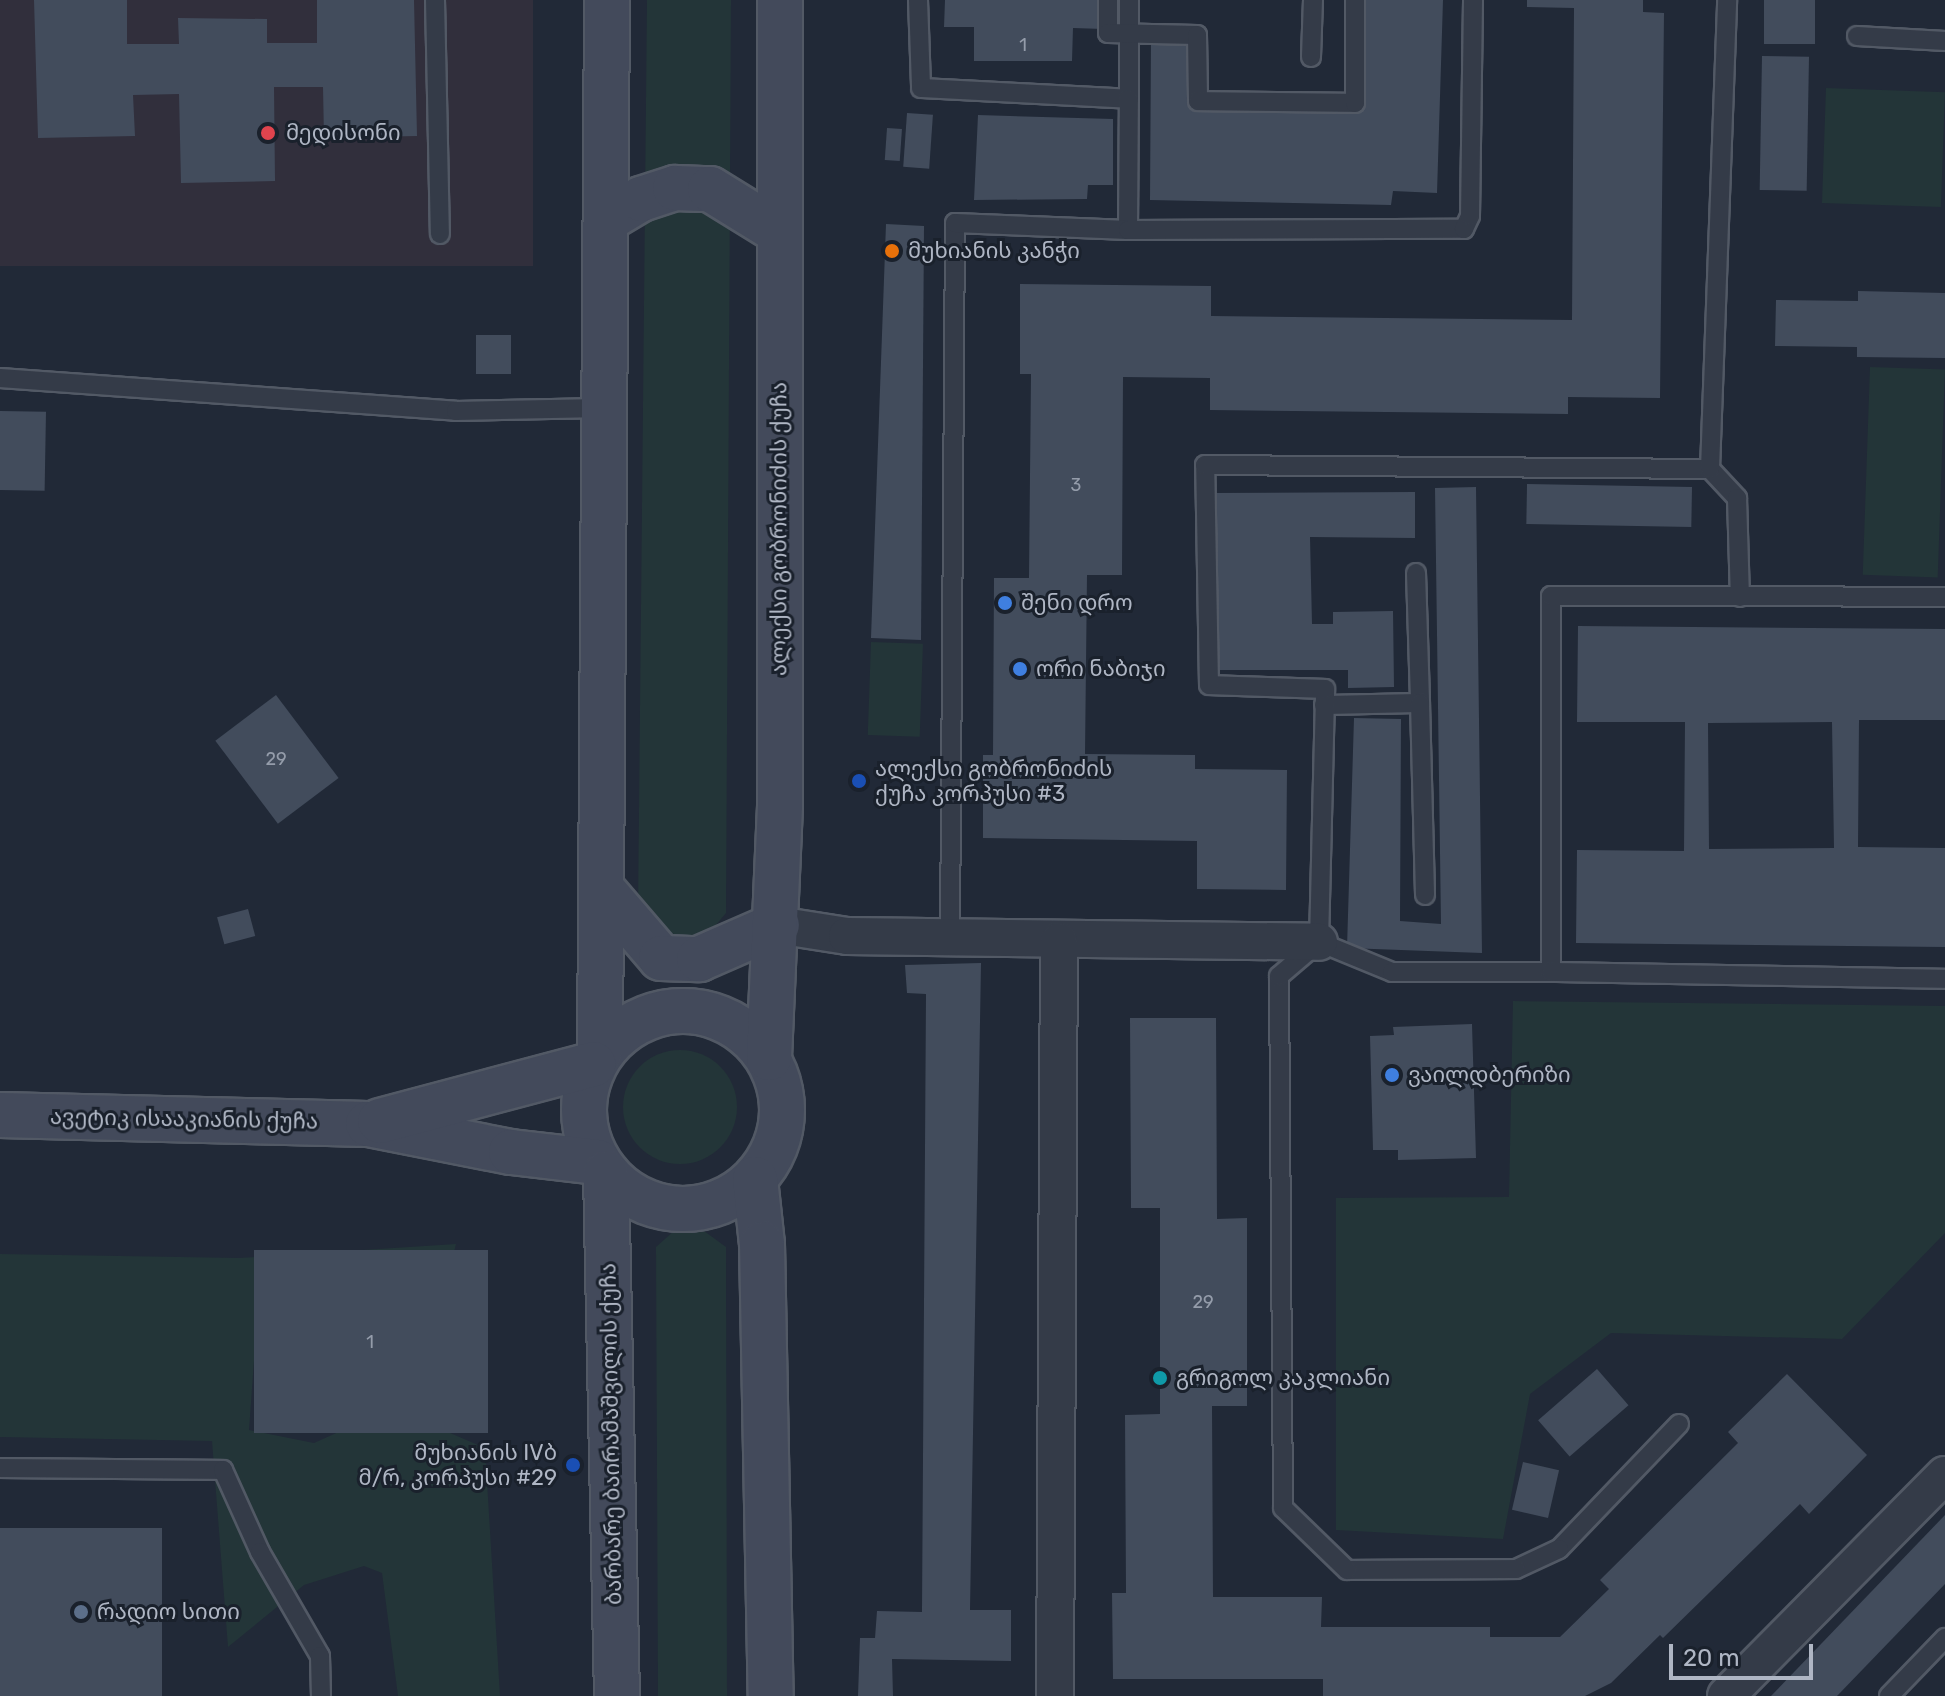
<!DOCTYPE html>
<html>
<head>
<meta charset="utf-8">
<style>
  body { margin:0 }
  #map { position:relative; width:1945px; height:1696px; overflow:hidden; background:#212937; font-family:Rubik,"Noto Sans Georgian",sans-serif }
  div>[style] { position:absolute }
  .medical>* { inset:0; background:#312f3c; transform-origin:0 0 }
  .green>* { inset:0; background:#233538; transform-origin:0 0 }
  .round { border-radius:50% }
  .building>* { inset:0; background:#424c5c; transform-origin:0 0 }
  .roads { filter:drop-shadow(2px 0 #525965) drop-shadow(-2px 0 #525965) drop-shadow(0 2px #525965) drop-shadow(0 -2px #525965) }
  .lane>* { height:18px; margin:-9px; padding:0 9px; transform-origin:9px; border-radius:9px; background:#343b48 }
  .street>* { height:36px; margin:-18px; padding:0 18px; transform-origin:18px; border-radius:18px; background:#343b48 }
  .secondary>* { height:44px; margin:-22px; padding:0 22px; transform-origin:22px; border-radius:22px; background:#434a5b }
  .secondary>.ring { margin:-22px; padding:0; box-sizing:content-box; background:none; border:44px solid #434a5b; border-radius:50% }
  .dots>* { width:22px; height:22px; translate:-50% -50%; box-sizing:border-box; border:4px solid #1a212c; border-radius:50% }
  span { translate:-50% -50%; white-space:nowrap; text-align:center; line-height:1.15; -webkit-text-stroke:6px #1a212c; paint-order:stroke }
  .number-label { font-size:18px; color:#949caa }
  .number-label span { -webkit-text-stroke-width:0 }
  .poi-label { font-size:22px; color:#afb6c4 }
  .left { translate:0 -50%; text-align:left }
  .right { translate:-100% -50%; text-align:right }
  .street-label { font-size:22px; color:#afb6c4 }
  .scale { position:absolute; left:1669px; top:1644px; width:144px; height:36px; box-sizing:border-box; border:4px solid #afb6c4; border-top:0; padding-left:10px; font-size:24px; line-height:28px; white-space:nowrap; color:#afb6c4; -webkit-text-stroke:6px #1a212c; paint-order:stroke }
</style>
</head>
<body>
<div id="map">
  <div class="medical">
    <div style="left:0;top:0;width:533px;height:266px"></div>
  </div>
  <div class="green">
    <div style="clip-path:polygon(647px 0,731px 0,726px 913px,706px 937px,680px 945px,638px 912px)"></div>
    <div style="left:1826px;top:88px;width:119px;height:115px;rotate:2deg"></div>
    <div style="left:1870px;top:367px;width:75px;height:208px;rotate:2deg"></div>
    <div style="left:871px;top:642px;width:52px;height:93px;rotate:2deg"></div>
    <div style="clip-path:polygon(1513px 1001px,1945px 1006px,1945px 1233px,1842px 1339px,1611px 1333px,1530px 1394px,1503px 1539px,1336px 1530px,1336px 1198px,1509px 1197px)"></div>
    <div class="round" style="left:623px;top:1050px;width:114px;height:114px"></div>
    <div style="clip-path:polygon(700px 1228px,726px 1247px,727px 1696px,658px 1696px,656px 1247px,675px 1230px)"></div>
    <div style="clip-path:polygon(456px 1244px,444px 1292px,260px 1277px,249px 1430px,314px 1443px,392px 1408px,485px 1448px,500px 1696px,398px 1696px,382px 1573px,364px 1566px,304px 1585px,228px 1647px,212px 1441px,0 1437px,0 1254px,239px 1258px)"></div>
  </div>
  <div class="building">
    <div style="clip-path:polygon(34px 0,127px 0,127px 44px,179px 44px,178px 18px,267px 19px,267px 43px,317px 43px,317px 0,414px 0,417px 136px,324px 138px,323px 87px,274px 87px,275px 181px,181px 183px,179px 94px,133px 95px,135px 136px,38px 138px)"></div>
    <div style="clip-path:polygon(945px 0,1103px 0,1103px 29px,1073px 28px,1072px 61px,974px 61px,974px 27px,944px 27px)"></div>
    <div style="clip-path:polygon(1359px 0,1443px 0,1437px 193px,1393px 191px,1391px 205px,1150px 200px,1151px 37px,1196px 38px,1196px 104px,1357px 108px)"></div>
    <div style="clip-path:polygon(1527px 0,1643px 0,1643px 12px,1664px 13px,1660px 398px,1568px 397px,1568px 414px,1210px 410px,1210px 378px,1123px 377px,1122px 575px,1087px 575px,1085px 754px,1195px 755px,1195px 769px,1287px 770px,1286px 890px,1197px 889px,1197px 841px,983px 838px,983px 755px,993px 755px,994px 578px,1029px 578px,1031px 374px,1020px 374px,1020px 284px,1211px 286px,1211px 316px,1572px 320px,1574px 8px,1527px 7px)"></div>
    <div style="left:1764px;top:0;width:51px;height:44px"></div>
    <div style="left:1762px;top:56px;width:47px;height:134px;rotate:1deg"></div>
    <div style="left:907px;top:113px;width:26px;height:54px;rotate:4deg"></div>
    <div style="clip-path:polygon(978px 115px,1113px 119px,1113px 185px,1088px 185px,1087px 199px,974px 200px)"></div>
    <div style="left:887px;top:128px;width:15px;height:32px;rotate:4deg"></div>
    <div style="clip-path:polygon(886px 224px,924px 226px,921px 640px,871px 638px)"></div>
    <div style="clip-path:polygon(1858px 291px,1945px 293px,1945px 358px,1857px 357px,1857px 347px,1775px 346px,1776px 300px,1858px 301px)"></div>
    <div style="left:476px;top:335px;width:35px;height:39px"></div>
    <div style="left:0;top:411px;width:46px;height:79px;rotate:1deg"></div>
    <div style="clip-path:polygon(1476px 487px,1482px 953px,1347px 948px,1354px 718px,1401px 719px,1400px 921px,1441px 924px,1435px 488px)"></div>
    <div style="left:1692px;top:487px;width:40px;height:165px;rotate:91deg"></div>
    <div style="clip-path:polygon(1415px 492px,1415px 538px,1310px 537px,1312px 624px,1333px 624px,1333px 612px,1393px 611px,1394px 687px,1348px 688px,1348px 670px,1217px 670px,1213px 493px)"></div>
    <div style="clip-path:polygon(evenodd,1578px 626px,1945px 629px,1945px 720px,1859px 720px,1858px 847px,1945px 848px,1945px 947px,1576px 943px,1577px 850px,1684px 851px,1685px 722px,1577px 722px,1578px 626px,1832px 722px,1834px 848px,1709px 849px,1708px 723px,1832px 722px)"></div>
    <div style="left:276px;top:695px;width:104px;height:76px;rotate:53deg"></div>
    <div style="left:248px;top:909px;width:28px;height:32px;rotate:75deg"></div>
    <div style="clip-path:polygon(981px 963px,970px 1610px,1011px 1610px,1011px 1661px,892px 1659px,893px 1696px,858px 1696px,860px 1638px,875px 1638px,877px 1611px,922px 1612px,926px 994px,907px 993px,905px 965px)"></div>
    <div style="clip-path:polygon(1130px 1018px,1216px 1018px,1217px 1219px,1247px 1218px,1247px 1406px,1212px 1406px,1213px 1597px,1322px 1597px,1321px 1627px,1490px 1627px,1490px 1637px,1560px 1637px,1609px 1589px,1600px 1580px,1738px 1443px,1728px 1432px,1787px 1374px,1867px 1455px,1809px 1514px,1800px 1504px,1663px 1638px,1660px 1635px,1611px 1683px,1585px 1696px,1323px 1696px,1323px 1679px,1113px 1679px,1112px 1593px,1126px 1593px,1125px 1415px,1160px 1414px,1160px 1208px,1131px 1208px)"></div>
    <div style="clip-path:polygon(1472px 1024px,1476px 1158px,1398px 1160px,1398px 1150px,1373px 1150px,1370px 1036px,1394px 1035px,1393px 1027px)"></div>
    <div style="left:254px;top:1250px;width:234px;height:183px"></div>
    <div style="left:1597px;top:1369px;width:48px;height:78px;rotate:49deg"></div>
    <div style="left:1523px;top:1462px;width:37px;height:49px;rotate:13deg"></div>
    <div style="clip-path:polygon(1945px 1515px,1945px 1584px,1837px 1696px,1771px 1696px)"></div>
    <div style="left:0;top:1528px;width:162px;height:168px"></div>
  </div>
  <div class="roads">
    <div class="lane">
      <div style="left:435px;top:0;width:234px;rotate:88.8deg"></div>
      <div style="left:918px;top:0;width:88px;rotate:88deg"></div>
      <div style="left:921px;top:88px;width:208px;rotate:3deg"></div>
      <div style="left:1129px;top:99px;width:99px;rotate:-90deg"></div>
      <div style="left:1108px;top:0;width:33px;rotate:90deg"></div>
      <div style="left:1108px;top:33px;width:89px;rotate:1.3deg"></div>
      <div style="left:1197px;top:35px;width:66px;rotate:89.1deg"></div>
      <div style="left:1198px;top:101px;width:157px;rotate:0.7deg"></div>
      <div style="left:1355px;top:103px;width:103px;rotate:-90deg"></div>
      <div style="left:1857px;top:36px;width:88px;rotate:3.3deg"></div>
      <div style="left:1311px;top:57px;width:57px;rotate:-88deg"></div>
      <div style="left:1128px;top:230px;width:131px;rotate:-89.6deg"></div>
      <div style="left:0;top:378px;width:457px;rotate:4.1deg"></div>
      <div style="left:456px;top:411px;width:146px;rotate:-1.2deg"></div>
      <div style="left:1710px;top:469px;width:40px;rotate:47deg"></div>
      <div style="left:1737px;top:498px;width:99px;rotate:88.3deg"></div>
      <div style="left:1416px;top:573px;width:130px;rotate:88.2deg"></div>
      <div style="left:1324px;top:705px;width:96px;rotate:-1.2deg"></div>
      <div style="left:1420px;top:703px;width:192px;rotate:88.5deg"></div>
      <div style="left:950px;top:938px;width:715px;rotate:-89.6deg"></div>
      <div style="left:955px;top:223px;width:173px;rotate:2.3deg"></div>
      <div style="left:1128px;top:230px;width:336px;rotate:-0.2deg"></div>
      <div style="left:1464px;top:229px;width:14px;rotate:-65deg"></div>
      <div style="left:1470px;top:216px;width:216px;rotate:-89.2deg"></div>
      <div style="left:1319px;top:942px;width:79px;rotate:22.3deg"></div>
      <div style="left:1392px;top:972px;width:159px"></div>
      <div style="left:1551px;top:972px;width:376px;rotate:-90deg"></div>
      <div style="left:1551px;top:596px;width:394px;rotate:0.1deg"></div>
      <div style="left:1551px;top:972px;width:394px;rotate:1deg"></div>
      <div style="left:1679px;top:1424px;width:173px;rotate:133.8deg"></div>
      <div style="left:1559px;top:1549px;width:47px;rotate:155.1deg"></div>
      <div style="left:1516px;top:1569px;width:169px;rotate:179.7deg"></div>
      <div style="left:1347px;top:1570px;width:89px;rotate:-135.9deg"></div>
      <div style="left:1283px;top:1508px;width:532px;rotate:-90.43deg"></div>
      <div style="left:1279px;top:976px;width:52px;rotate:-40.4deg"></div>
      <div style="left:1319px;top:942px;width:253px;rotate:-88.6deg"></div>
      <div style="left:1325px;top:689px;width:116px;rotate:-178deg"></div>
      <div style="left:1209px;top:685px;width:220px;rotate:-91deg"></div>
      <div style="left:1205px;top:465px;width:505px;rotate:0.45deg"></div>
      <div style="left:1710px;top:469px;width:469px;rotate:-87.9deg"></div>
      <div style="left:0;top:1468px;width:223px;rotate:0.5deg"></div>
      <div style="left:223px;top:1470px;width:90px;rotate:65.7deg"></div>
      <div style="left:260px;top:1552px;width:120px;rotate:60deg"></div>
      <div style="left:320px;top:1656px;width:40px;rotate:88.6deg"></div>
      <div style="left:1889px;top:1696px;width:81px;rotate:-46deg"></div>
    </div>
    <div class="street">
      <div style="left:777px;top:925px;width:71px;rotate:8.9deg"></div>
      <div style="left:847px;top:936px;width:472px;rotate:0.7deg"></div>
      <div style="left:1055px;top:1696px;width:755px;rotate:-89.7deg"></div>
      <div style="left:1726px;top:1696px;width:311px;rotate:-45.3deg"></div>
    </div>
    <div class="secondary">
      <div style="left:606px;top:220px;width:41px;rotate:-31deg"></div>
      <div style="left:641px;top:199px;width:36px;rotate:-18deg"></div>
      <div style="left:675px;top:188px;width:35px;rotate:2deg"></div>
      <div style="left:710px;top:189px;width:80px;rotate:31.7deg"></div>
      <div style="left:601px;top:888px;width:92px;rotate:49.4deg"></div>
      <div style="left:661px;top:958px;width:38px;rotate:2deg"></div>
      <div style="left:699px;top:959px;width:85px;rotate:-23.6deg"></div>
      <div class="ring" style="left:584px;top:1011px;width:154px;height:154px"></div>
      <div style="left:600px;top:1053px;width:1053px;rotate:-89.62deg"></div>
      <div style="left:769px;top:1058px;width:252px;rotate:-87.5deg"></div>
      <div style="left:780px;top:806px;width:806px;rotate:-90deg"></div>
      <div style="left:0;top:1115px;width:368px;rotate:1.4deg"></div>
      <div style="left:368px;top:1124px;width:146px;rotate:11.1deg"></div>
      <div style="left:511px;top:1152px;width:88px;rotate:6.6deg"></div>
      <div style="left:380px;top:1121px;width:221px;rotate:-14.9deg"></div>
      <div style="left:606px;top:1173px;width:523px;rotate:88.8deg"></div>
      <div style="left:755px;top:1179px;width:65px;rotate:83.9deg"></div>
      <div style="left:762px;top:1244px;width:452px;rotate:88.9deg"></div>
    </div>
  </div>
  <div class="dots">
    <div style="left:268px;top:133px;background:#e0444e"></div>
    <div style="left:892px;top:251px;background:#e8710a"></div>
    <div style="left:1005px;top:603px;background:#3f7fe0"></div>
    <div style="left:1020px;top:669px;background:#3f7fe0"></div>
    <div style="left:859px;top:781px;background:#1a4fb4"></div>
    <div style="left:1392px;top:1075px;background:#3f7fe0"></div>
    <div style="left:1160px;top:1378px;background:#0f9aa8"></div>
    <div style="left:573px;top:1465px;background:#1a4fb4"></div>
    <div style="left:81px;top:1612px;background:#5c6f8a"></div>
  </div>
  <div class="number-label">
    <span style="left:1023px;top:45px">1</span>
    <span style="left:1076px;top:485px">3</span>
    <span style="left:276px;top:759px">29</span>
    <span style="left:1203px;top:1302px">29</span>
    <span style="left:370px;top:1342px">1</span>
  </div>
  <div class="poi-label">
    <span class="left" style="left:286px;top:133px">მედისონი</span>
    <span class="left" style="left:908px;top:251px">მუხიანის კანჭი</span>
    <span class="left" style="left:1021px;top:603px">შენი დრო</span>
    <span class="left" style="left:1036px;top:669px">ორი ნაბიჯი</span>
    <span class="left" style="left:875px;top:781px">ალექსი გობრონიძის<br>ქუჩა კორპუსი #3</span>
    <span class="left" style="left:1408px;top:1075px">ვაილდბერიზი</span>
    <span class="left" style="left:1176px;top:1378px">გრიგოლ კაკლიანი</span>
    <span class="right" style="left:557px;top:1465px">მუხიანის IVბ<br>მ/რ, კორპუსი #29</span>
    <span class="left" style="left:97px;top:1612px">რადიო სითი</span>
  </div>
  <div class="street-label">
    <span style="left:779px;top:529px;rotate:-90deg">ალექსი გობრონიძის ქუჩა</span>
    <span style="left:184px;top:1119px;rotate:1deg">ავეტიკ ისააკიანის ქუჩა</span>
    <span style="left:611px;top:1434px;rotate:-91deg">ბარბარე ბაირამაშვილის ქუჩა</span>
  </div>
  <div class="scale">20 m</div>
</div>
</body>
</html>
